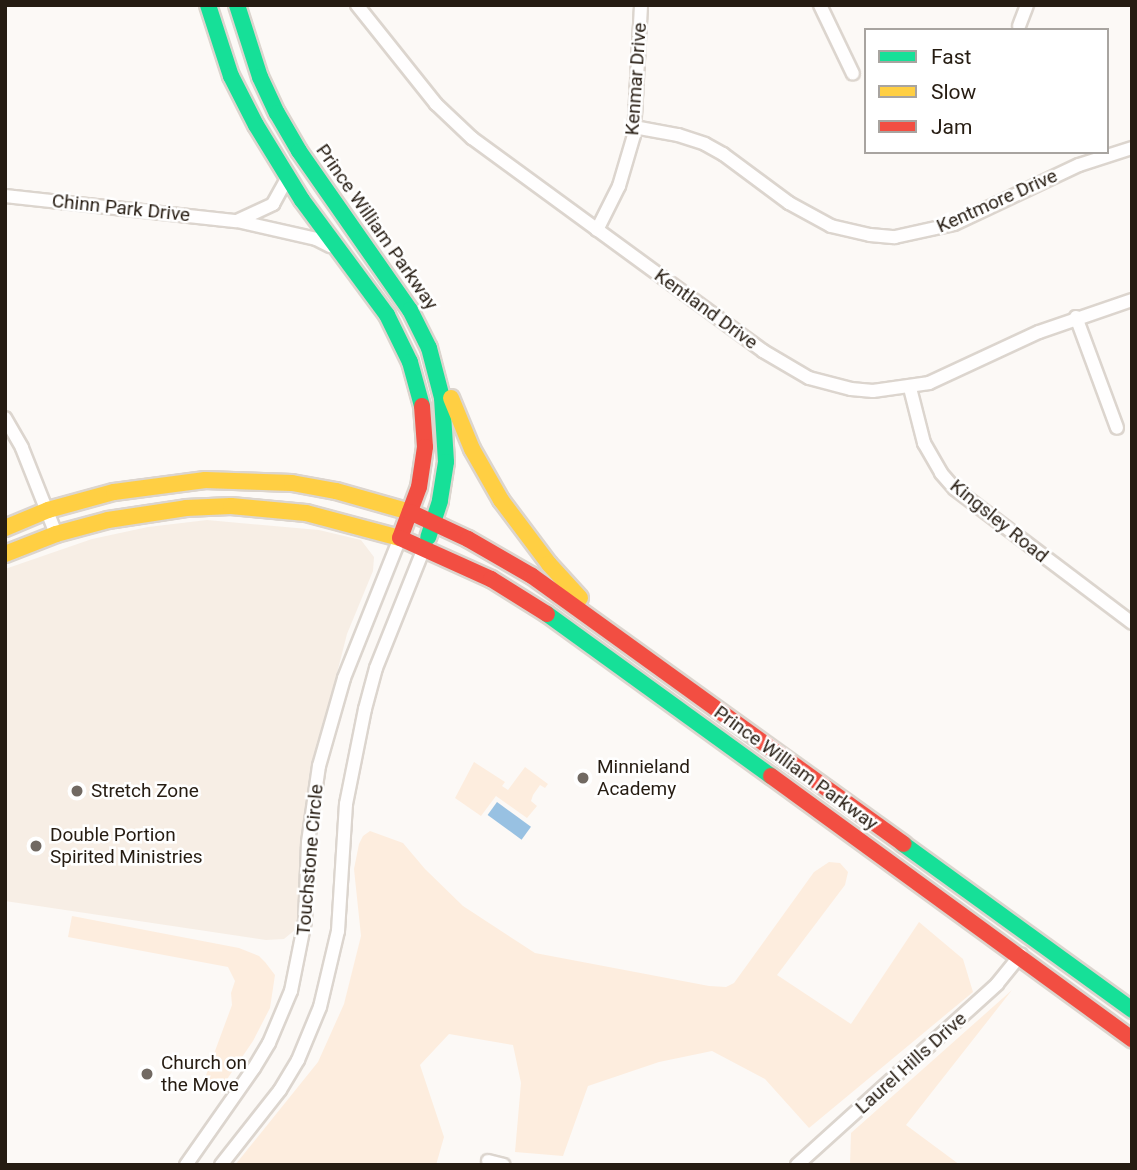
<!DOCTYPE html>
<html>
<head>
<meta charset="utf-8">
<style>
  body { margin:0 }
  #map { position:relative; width:1137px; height:1170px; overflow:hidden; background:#fcf9f6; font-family:Roboto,sans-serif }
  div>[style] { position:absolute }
  .built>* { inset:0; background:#f7eee5 }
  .green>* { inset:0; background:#fdedde }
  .water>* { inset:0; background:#98c1e2; transform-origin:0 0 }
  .roads { filter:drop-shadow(2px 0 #dcd5ce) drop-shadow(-2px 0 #dcd5ce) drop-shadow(0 2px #dcd5ce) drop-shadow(0 -2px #dcd5ce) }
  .street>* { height:12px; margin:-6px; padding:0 6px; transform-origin:6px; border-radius:6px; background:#fffefe }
  .fast>* { height:16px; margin:-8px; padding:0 8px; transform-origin:8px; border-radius:8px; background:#16e098 }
  .slow>* { height:16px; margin:-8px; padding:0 8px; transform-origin:8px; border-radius:8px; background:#ffcf43 }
  .jam>* { height:16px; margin:-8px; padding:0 8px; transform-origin:8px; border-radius:8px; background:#f24e42 }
  .dots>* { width:19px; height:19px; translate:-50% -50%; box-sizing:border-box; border:4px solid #fff; border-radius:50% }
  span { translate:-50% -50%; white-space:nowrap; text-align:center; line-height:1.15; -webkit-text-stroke:5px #fff; paint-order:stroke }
  .street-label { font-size:19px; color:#261c12 }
  .poi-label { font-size:19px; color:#261c12 }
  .left { translate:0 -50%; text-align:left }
  .frame { position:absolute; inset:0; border:7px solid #261c12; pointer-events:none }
  .legend { position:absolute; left:864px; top:28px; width:245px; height:126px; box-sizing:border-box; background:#fff; border:2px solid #a8a4a0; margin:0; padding:9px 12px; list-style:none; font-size:21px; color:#261c12 }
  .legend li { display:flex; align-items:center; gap:14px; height:35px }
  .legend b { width:35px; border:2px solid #a8a4a0 }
</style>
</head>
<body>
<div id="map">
  <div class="built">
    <div style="clip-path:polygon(207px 520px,319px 530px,361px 540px,374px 557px,373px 571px,347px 634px,313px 767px,296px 929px,284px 939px,266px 940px,5px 901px,5px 569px,92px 539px,148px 527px)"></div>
  </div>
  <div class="green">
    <div style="clip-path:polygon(474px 762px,505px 782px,502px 786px,508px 790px,525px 767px,548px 784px,545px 788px,540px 785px,533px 795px,531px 801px,537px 806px,527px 818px,496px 796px,481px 816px,455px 798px)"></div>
    <div style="clip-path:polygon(370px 831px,403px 843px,425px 869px,463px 906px,535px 953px,709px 986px,726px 987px,734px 983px,814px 872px,829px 862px,840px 863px,848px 872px,845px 885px,777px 975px,851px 1024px,919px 922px,963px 959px,973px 992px,809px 1128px,765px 1079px,712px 1051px,659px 1062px,588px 1086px,563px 1156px,515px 1152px,521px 1083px,513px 1045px,449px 1034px,420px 1065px,444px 1137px,436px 1165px,235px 1165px,318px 1062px,344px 1004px,361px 936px,354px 869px,359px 844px,363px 836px)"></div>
    <div style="clip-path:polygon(72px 916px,239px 948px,259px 956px,265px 962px,275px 975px,270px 1008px,253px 1041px,221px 1088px,205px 1078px,232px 1005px,231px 993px,235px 981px,228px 967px,68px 937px)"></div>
    <div style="clip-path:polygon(1012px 990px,906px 1125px,960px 1165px,850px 1165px,851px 1133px)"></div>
  </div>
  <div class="water">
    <div style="left:497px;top:802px;width:42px;height:16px;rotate:36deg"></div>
  </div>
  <div class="roads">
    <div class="street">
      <div style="left:357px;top:5px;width:127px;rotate:51.4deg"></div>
      <div style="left:436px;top:104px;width:50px;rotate:43.4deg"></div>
      <div style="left:472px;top:138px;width:361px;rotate:36.2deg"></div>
      <div style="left:763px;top:351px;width:53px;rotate:30.4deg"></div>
      <div style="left:809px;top:378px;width:43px;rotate:14.7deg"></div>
      <div style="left:851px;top:389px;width:22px;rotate:5deg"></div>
      <div style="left:873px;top:391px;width:57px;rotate:-8.1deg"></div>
      <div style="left:929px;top:383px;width:121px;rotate:-24.9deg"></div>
      <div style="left:1039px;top:332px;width:98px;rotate:-19deg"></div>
      <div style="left:820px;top:5px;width:76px;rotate:64.4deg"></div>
      <div style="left:1019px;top:26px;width:22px;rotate:-69deg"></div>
      <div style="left:634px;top:127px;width:45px;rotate:10.3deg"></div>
      <div style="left:678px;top:135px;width:28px;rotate:18deg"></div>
      <div style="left:705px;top:144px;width:21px;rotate:29deg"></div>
      <div style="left:723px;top:154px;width:82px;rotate:36.6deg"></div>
      <div style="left:789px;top:203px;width:48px;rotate:28.7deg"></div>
      <div style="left:831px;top:226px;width:40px;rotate:13deg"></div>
      <div style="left:870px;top:235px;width:25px;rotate:5deg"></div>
      <div style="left:895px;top:237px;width:60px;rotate:-12.4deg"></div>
      <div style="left:954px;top:224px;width:138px;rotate:-25.3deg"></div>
      <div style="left:1079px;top:165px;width:56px;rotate:-17.8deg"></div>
      <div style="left:5px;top:196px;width:233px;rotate:6.2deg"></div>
      <div style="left:237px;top:221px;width:81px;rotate:12.8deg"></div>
      <div style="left:316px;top:239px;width:16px;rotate:27deg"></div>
      <div style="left:237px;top:221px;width:40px;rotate:-25deg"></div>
      <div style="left:273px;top:204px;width:31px;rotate:-61deg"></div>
      <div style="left:597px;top:230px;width:49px;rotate:-63.4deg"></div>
      <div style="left:619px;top:186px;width:53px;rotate:-73.6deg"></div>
      <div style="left:634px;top:135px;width:130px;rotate:-86.9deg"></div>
      <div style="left:1076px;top:317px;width:118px;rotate:69.7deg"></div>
      <div style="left:910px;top:388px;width:57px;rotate:75.7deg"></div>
      <div style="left:924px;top:443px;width:34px;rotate:60deg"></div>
      <div style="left:941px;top:473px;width:21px;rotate:49deg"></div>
      <div style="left:955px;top:489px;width:222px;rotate:37.1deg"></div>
      <div style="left:5px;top:418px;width:34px;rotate:60deg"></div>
      <div style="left:22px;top:448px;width:92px;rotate:68.4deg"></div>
      <div style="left:488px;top:1161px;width:16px;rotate:14deg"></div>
      <div style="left:186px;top:1165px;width:118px;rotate:-55deg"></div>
      <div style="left:254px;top:1068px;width:29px;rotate:-59deg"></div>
      <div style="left:269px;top:1043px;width:56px;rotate:-67.1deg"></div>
      <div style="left:291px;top:991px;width:71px;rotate:-78.7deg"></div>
      <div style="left:305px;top:921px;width:79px;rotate:-87.8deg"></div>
      <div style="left:308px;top:842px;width:77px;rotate:-81.8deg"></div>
      <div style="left:319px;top:766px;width:91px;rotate:-74.1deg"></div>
      <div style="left:344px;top:678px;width:151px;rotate:-68.2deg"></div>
      <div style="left:221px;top:1165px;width:95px;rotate:-51.8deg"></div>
      <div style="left:280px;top:1090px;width:35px;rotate:-59deg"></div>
      <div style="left:298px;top:1060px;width:57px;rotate:-67.5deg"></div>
      <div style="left:320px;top:1007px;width:78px;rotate:-76.7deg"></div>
      <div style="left:338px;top:931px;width:127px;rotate:-86.4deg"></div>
      <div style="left:346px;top:804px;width:97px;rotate:-78.7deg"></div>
      <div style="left:365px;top:709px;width:42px;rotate:-75deg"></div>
      <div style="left:376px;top:668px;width:129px;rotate:-68.2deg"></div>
      <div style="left:797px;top:1165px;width:270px;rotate:-42.1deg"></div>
      <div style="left:997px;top:984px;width:38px;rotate:-51deg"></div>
    </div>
    <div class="fast">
      <div style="left:208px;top:5px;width:75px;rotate:72.1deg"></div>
      <div style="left:231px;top:76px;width:55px;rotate:63deg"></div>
      <div style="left:256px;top:125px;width:88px;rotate:58.5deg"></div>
      <div style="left:302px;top:200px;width:143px;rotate:53.5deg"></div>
      <div style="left:387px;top:315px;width:52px;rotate:63.9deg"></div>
      <div style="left:410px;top:362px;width:46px;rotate:74.7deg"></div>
      <div style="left:237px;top:5px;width:76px;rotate:72.3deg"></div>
      <div style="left:260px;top:77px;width:40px;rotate:65deg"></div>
      <div style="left:277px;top:113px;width:44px;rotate:59.9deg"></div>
      <div style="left:299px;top:151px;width:194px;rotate:55.1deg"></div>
      <div style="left:410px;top:310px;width:42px;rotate:63.4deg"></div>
      <div style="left:429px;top:348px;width:52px;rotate:75.4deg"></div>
      <div style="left:442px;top:398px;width:64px;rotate:86.4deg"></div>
      <div style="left:446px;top:462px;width:39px;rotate:99deg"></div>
      <div style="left:440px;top:501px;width:38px;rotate:108deg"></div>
      <div style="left:547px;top:614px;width:276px;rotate:35.9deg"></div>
      <div style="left:903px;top:844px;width:283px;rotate:35.9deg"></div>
    </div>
    <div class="slow">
      <div style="left:451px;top:398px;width:55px;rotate:67.6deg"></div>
      <div style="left:472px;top:449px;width:59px;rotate:60.4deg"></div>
      <div style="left:501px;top:500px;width:80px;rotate:53.1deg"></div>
      <div style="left:549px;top:564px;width:46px;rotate:47.6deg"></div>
      <div style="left:5px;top:528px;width:47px;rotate:-22.7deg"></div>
      <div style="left:48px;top:510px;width:68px;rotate:-15.3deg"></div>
      <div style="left:114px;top:492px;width:92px;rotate:-7.5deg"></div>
      <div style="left:205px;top:480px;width:87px;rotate:2deg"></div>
      <div style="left:292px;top:483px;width:45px;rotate:10.3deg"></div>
      <div style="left:336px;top:491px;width:77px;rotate:15.8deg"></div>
      <div style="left:5px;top:554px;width:55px;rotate:-21.4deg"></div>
      <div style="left:56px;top:534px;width:54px;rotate:-15.1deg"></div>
      <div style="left:108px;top:520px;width:79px;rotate:-8.7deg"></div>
      <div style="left:186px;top:508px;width:45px;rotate:-2.5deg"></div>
      <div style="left:231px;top:506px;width:75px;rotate:5.3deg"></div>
      <div style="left:306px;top:513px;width:97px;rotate:14.9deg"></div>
    </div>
    <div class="jam">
      <div style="left:422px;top:406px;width:41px;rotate:85.8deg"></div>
      <div style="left:425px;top:447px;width:40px;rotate:98.5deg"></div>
      <div style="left:419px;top:487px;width:54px;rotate:110.4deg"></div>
      <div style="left:400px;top:538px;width:100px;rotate:24.3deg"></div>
      <div style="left:491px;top:579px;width:66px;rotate:32deg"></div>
      <div style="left:410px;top:512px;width:64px;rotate:25deg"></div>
      <div style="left:468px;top:539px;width:74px;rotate:30deg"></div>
      <div style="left:532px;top:576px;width:458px;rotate:35.8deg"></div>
      <div style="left:771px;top:776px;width:447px;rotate:36.1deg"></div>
    </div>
  </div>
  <div class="dots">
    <div style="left:583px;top:778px;background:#716962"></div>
    <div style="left:77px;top:791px;background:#716962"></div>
    <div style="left:36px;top:846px;background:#716962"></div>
    <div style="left:147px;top:1074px;background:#716962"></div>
  </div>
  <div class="street-label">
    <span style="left:636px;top:79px;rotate:-86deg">Kenmar Drive</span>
    <span style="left:997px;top:201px;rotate:-24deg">Kentmore Drive</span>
    <span style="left:121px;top:208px;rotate:6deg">Chinn Park Drive</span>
    <span style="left:377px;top:227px;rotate:55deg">Prince William Parkway</span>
    <span style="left:706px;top:309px;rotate:36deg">Kentland Drive</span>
    <span style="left:999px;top:521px;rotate:39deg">Kingsley Road</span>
    <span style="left:796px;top:768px;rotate:36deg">Prince William Parkway</span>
    <span style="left:310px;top:860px;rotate:-85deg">Touchstone Circle</span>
    <span style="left:911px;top:1063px;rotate:-42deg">Laurel Hills Drive</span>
  </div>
  <div class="poi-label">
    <span class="left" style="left:597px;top:778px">Minnieland<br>Academy</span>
    <span class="left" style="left:91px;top:791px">Stretch Zone</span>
    <span class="left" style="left:50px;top:846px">Double Portion<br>Spirited Ministries</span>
    <span class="left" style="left:161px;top:1074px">Church on<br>the Move</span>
  </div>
  <div class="frame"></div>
  <ul class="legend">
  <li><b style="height:9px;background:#16e098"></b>Fast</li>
  <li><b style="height:9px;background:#ffcf43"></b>Slow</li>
  <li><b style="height:9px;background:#f24e42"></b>Jam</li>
  </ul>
</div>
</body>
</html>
